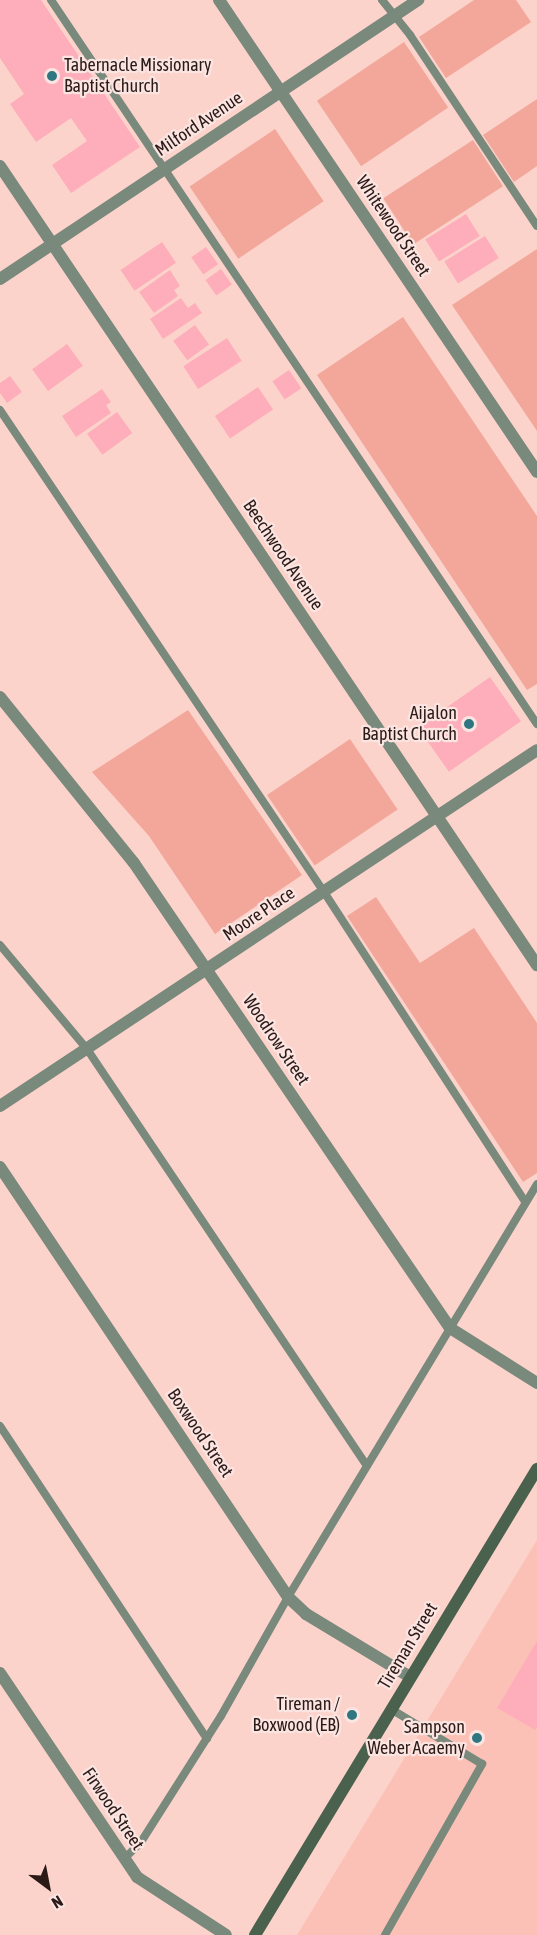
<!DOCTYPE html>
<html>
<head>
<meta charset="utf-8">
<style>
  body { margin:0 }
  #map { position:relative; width:537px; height:1935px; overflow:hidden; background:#fcd3cb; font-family:"Asap Condensed",sans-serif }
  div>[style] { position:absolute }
  .built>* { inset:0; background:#fcc1b6 }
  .green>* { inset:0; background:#f2a79a; transform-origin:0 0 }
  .building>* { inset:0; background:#feaeba; transform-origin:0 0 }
  .lane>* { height:8px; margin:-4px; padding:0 4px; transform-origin:4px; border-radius:4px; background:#79897c }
  .street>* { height:12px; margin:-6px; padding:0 6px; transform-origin:6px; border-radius:6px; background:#79897c }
  .secondary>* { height:12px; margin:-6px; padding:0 6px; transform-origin:6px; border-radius:6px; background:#4a614e }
  .dots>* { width:16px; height:16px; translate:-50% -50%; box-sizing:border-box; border:3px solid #fbe5e2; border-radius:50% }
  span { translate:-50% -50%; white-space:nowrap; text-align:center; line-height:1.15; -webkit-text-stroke:4.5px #fbe5e2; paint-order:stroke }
  .poi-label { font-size:18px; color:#2c1a17 }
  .left { translate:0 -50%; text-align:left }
  .right { translate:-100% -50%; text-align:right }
  .street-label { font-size:18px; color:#2c1a17 }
  .north { position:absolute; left:18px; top:1857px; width:60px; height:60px; -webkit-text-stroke:4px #fbe5e2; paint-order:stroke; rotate:148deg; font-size:16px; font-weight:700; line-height:24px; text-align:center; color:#2c1a17 }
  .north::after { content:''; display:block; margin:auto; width:21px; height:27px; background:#2c1a17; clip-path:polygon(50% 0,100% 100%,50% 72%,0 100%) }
</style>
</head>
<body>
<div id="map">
  <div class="built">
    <div style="clip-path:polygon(537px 1540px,537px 1935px,297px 1935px)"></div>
  </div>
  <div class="green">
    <div style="clip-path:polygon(474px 0,516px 0,531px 22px,446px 78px,419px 37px)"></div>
    <div style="left:404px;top:42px;width:79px;height:105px;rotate:56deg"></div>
    <div style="clip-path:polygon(537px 99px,537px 166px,514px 182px,483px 135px)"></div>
    <div style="left:275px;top:129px;width:87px;height:103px;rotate:56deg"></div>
    <div style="left:473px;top:140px;width:55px;height:107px;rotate:57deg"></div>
    <div style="clip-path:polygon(537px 249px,537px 431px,452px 305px)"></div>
    <div style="clip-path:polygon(403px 317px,537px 516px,537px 684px,527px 690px,317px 375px)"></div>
    <div style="clip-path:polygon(188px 710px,302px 875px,215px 934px,149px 836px,92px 772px)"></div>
    <div style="left:350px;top:739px;width:85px;height:100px;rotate:56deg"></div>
    <div style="clip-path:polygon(376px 897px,420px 963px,474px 928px,537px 1023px,537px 1173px,523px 1182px,347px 916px)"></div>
  </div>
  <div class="building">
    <div style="clip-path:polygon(0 0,41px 0,140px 147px,71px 193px,52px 165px,87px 141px,71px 118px,36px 142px,10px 104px,24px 94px,0 58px)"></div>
    <div style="left:466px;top:214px;width:26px;height:48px;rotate:58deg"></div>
    <div style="left:485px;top:236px;width:26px;height:48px;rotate:58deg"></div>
    <div style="left:162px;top:242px;width:25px;height:50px;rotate:56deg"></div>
    <div style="left:206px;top:247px;width:21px;height:18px;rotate:55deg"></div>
    <div style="left:221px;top:269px;width:19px;height:19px;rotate:55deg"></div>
    <div style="clip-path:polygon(170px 270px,180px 286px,174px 290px,178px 296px,154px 313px,139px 292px)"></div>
    <div style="clip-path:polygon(181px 298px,188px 308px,195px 303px,202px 313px,163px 339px,150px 319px)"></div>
    <div style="left:195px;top:325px;width:24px;height:27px;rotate:54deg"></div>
    <div style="left:227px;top:338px;width:27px;height:52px;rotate:57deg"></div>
    <div style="left:67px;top:344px;width:27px;height:43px;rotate:54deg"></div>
    <div style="left:289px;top:370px;width:22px;height:20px;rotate:56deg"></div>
    <div style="clip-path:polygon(10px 376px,22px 392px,7px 403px,0 393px,0 383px)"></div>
    <div style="left:258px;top:387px;width:27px;height:52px;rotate:56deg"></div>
    <div style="clip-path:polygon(102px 389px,111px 402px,106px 405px,111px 413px,76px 437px,62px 416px)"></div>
    <div style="left:117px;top:412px;width:26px;height:37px;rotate:54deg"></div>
    <div style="left:490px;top:677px;width:54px;height:88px;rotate:55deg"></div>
    <div style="clip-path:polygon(537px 1641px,537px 1727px,535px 1730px,497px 1708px)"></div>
  </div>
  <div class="lane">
    <div style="left:51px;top:0;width:872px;rotate:56.13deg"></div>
    <div style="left:382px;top:0;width:45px;rotate:51.3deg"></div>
    <div style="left:410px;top:35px;width:229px;rotate:56.4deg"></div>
    <div style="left:0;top:410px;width:581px;rotate:56.09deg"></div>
    <div style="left:324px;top:892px;width:369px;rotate:57deg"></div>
    <div style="left:0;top:945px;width:136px;rotate:50.1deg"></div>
    <div style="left:87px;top:1049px;width:502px;rotate:56.12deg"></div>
    <div style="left:0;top:1426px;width:375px;rotate:56.5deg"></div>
    <div style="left:125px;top:1858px;width:23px;rotate:-45deg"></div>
    <div style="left:141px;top:1842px;width:149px;rotate:-57.6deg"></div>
    <div style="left:221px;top:1716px;width:137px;rotate:-60.6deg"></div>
    <div style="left:288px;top:1597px;width:482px;rotate:-58.9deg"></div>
    <div style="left:385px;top:1935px;width:197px;rotate:-60.4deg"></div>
    <div style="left:482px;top:1764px;width:106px;rotate:-148.9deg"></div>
  </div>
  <div class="street">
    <div style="left:219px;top:0;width:569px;rotate:56.03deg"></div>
    <div style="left:0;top:166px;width:963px;rotate:56.1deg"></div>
    <div style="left:0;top:279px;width:503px;rotate:-33.72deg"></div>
    <div style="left:0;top:697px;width:213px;rotate:51.1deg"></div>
    <div style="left:134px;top:863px;width:562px;rotate:55.8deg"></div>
    <div style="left:450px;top:1328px;width:103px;rotate:32.3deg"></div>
    <div style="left:0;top:1106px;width:644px;rotate:-33.54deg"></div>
    <div style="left:0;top:1167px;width:518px;rotate:56.19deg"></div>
    <div style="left:288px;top:1597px;width:25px;rotate:43deg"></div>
    <div style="left:306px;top:1614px;width:122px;rotate:31.2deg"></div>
    <div style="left:0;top:1673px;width:246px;rotate:56.1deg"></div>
    <div style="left:137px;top:1877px;width:106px;rotate:33.1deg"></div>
  </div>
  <div class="secondary">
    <div style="left:255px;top:1935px;width:545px;rotate:-58.82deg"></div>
  </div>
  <div class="dots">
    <div style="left:52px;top:76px;background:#2f7681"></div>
    <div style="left:469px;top:724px;background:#2f7681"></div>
    <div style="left:352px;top:1715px;background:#2f7681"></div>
    <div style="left:477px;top:1738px;background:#2f7681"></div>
  </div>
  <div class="poi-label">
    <span class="left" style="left:64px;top:76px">Tabernacle Missionary<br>Baptist Church</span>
    <span class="right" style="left:457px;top:724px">Aijalon<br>Baptist Church</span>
    <span class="right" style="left:340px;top:1715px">Tireman /<br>Boxwood (EB)</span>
    <span class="right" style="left:465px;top:1738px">Sampson<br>Weber Acaemy</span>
  </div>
  <div class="street-label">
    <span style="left:199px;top:124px;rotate:-34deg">Milford Avenue</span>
    <span style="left:393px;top:226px;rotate:56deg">Whitewood Street</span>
    <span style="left:283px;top:555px;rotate:56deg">Beechwood Avenue</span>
    <span style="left:259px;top:914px;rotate:-34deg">Moore Place</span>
    <span style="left:276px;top:1040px;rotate:56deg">Woodrow Street</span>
    <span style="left:200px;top:1433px;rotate:56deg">Boxwood Street</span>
    <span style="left:408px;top:1646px;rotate:-59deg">Tireman Street</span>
    <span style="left:113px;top:1809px;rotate:56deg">Firwood Street</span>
  </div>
  <div class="north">N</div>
</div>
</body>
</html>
